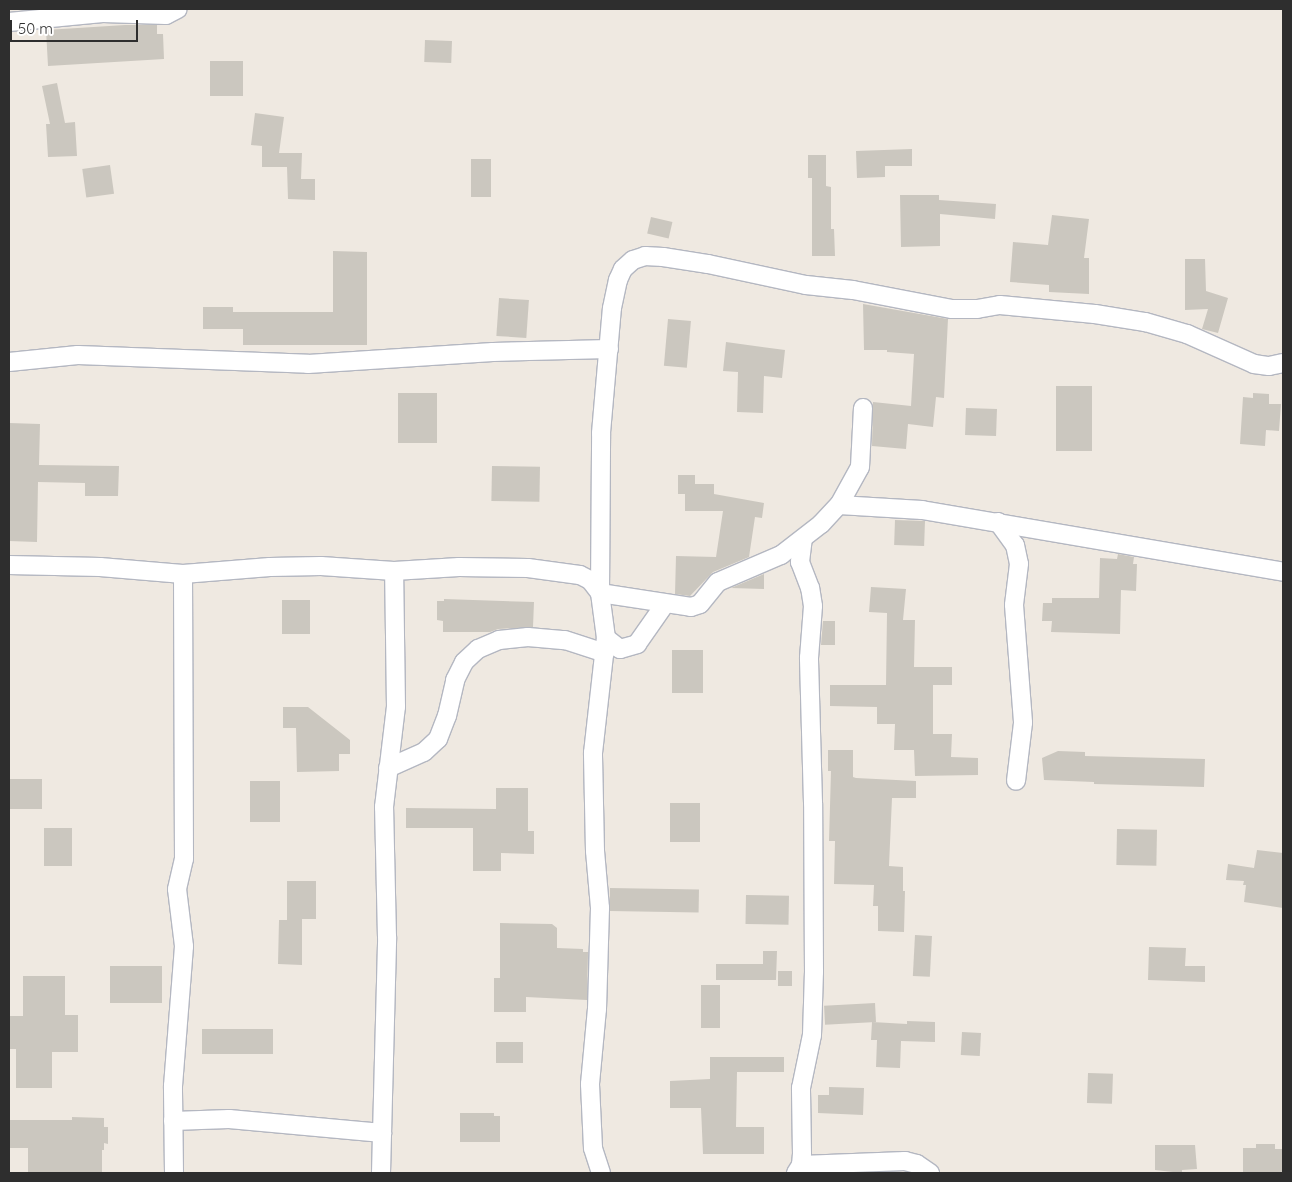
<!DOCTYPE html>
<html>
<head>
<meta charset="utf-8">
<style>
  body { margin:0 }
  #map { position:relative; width:1292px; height:1182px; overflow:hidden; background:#efe9e1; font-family:Quicksand,sans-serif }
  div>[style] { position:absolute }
  .building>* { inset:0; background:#cbc7bf; transform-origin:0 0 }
  .roads { filter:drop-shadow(1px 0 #b4b7c1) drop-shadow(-1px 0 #b4b7c1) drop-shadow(0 1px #b4b7c1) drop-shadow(0 -1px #b4b7c1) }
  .minor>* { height:18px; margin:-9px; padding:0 9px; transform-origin:9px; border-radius:9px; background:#fff }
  span { translate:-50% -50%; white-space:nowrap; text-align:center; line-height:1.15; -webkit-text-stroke:4px #fff; paint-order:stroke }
  .frame { position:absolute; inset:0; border:10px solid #2e2e2e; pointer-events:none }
  .scale { position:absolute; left:10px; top:20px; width:128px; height:22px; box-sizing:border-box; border:2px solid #2e2e2e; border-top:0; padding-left:6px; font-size:15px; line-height:18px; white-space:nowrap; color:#2e2e2e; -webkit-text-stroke:4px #fff; paint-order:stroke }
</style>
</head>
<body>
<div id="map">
  <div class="building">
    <div style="clip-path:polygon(125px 25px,157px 25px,157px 34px,163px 34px,164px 59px,48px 66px,46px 30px)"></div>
    <div style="left:425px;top:40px;width:27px;height:22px;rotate:2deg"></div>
    <div style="left:210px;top:61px;width:33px;height:35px"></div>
    <div style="clip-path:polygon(57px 83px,65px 123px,75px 122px,77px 156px,48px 157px,46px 124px,50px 124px,42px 86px)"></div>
    <div style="clip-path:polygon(255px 113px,284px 117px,279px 153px,302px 153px,301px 179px,315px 179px,315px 200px,288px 199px,287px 167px,262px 167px,262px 146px,251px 145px)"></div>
    <div style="clip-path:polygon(912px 149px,912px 166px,885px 166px,885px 177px,857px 178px,856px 151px)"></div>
    <div style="clip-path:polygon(808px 155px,826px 155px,826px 186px,831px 187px,831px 229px,834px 229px,835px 256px,812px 256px,812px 178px,808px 178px)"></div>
    <div style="left:471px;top:159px;width:20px;height:38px"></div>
    <div style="left:110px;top:165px;width:29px;height:28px;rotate:82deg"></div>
    <div style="clip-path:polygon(900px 195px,939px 195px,939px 200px,996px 204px,995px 219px,940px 214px,940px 246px,901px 247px)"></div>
    <div style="clip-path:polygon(1052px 215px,1089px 219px,1084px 258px,1089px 258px,1089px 294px,1049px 292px,1049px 285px,1010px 282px,1013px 242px,1048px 245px)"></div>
    <div style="left:651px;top:217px;width:22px;height:17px;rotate:13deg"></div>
    <div style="clip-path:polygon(333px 251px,367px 252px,367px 345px,243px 345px,243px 329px,203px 329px,203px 307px,233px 307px,233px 312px,333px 312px)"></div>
    <div style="clip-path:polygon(1185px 259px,1205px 259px,1206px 291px,1228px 298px,1218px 333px,1202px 329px,1208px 309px,1185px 310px)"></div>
    <div style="left:499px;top:298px;width:30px;height:38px;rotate:4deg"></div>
    <div style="clip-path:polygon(863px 304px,948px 319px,944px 398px,936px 397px,933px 427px,908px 424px,906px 449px,872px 446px,873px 405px,873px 402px,911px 406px,914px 354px,887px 352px,887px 350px,864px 350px)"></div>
    <div style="left:668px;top:319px;width:23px;height:47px;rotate:5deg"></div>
    <div style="clip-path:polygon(726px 342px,785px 350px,782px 378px,764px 376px,763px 413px,737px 412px,738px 372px,723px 371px)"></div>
    <div style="left:1056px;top:386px;width:36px;height:65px"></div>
    <div style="left:398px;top:393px;width:39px;height:50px"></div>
    <div style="clip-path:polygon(1253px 393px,1269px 394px,1269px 404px,1281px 404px,1279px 431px,1266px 430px,1265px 446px,1240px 444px,1243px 397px,1253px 398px)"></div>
    <div style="left:966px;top:408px;width:31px;height:27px;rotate:2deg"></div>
    <div style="clip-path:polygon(9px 423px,40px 424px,39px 465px,119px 466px,118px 496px,85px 496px,85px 483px,38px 482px,37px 542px,9px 541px)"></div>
    <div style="left:492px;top:466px;width:48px;height:35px;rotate:1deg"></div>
    <div style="clip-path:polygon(678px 475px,695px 475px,695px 484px,714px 484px,714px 494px,764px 503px,762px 518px,755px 517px,749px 557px,713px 572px,690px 596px,675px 594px,676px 556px,716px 557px,723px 511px,685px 511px,685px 494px,678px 494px)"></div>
    <div style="left:895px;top:520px;width:30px;height:25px;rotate:2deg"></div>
    <div style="clip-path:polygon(1118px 554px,1134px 557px,1133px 564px,1137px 564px,1136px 591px,1121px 590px,1120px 634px,1051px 632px,1052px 621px,1042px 621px,1043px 603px,1052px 603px,1052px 598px,1099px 598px,1100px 558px,1117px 559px)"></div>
    <div style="clip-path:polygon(764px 574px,764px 589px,731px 588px)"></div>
    <div style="clip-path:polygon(871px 587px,906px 589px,903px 620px,915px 620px,914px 667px,952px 667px,952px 685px,933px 685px,933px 734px,952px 734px,951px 757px,978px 758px,978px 775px,915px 776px,914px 750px,894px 750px,895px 724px,877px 724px,877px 707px,830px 706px,830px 685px,886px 685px,887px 613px,869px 612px)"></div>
    <div style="clip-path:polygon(444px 599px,534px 602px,533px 627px,498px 629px,490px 632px,443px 632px,443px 621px,437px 620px,437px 601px,444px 601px)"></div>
    <div style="left:282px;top:600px;width:28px;height:34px"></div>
    <div style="clip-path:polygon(823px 621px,835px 621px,835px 645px,821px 645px)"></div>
    <div style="left:672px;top:650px;width:31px;height:43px"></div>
    <div style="clip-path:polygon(283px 707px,308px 707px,350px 740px,350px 754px,339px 754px,339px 771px,297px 772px,296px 728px,283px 728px)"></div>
    <div style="clip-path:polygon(828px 750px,853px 750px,853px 777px,856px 778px,916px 781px,916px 798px,892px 798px,889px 866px,903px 867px,903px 891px,905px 891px,904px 932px,878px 931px,878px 906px,873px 906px,874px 885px,834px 884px,835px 841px,829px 841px,831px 771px,828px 771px)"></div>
    <div style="clip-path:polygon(1058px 751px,1085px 752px,1085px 756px,1205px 759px,1204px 787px,1094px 784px,1094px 782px,1044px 780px,1042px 758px)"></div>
    <div style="left:9px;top:779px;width:33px;height:30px"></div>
    <div style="left:250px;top:781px;width:30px;height:41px"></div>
    <div style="clip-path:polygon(496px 788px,528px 788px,528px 831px,534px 831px,534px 854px,501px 853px,501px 871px,473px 871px,473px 828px,406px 828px,406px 808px,496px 809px)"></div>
    <div style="left:670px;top:803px;width:30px;height:39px"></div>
    <div style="left:44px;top:828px;width:28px;height:38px"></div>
    <div style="left:1117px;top:829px;width:40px;height:36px;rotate:1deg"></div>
    <div style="clip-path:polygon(1257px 850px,1283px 853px,1283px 908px,1244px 902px,1246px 885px,1243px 885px,1244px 881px,1226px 880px,1228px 864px,1254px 868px)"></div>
    <div style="clip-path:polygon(287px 881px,316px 881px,316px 919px,302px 919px,302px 965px,278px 964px,279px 920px,287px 920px)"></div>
    <div style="left:610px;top:888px;width:89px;height:23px;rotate:1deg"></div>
    <div style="left:746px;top:895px;width:43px;height:29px;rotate:1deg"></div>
    <div style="clip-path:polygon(500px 923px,552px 924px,557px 928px,557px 948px,583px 949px,583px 952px,588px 952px,587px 1000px,526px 997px,526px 1012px,494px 1012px,494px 978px,500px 978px)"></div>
    <div style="left:915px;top:935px;width:17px;height:41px;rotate:3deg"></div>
    <div style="clip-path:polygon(1149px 947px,1186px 948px,1185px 966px,1205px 966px,1205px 982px,1148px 980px)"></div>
    <div style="clip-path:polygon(763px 951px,777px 951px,776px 980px,716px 980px,716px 964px,763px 964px)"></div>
    <div style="left:110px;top:966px;width:52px;height:37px"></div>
    <div style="left:778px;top:971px;width:14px;height:15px"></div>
    <div style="clip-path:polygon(23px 976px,65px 976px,65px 1015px,78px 1015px,78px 1052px,52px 1052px,52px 1088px,16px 1088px,16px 1049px,9px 1049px,9px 1016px,23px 1016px)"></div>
    <div style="left:701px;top:985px;width:19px;height:43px"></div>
    <div style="left:875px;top:1003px;width:19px;height:51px;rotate:87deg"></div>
    <div style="clip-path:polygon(907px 1021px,935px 1022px,935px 1042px,901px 1041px,900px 1068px,876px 1067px,877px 1040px,871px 1040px,872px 1022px,907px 1024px)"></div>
    <div style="left:202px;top:1029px;width:71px;height:25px"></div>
    <div style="left:962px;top:1032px;width:19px;height:23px;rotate:3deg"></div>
    <div style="left:496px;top:1042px;width:27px;height:21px"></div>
    <div style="clip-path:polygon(710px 1057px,784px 1057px,784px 1072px,737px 1072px,736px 1127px,764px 1127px,764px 1154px,703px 1154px,701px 1108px,670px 1108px,670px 1081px,710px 1079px)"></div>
    <div style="left:1088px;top:1073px;width:25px;height:30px;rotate:2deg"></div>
    <div style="clip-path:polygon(829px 1087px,864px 1088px,863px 1115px,818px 1113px,818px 1095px,829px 1095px)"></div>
    <div style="clip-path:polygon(460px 1113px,494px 1113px,494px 1116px,500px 1116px,500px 1142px,460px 1142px)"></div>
    <div style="clip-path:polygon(72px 1117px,104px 1118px,104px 1127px,108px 1127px,108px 1144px,104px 1143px,104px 1150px,102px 1150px,102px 1173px,28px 1173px,28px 1148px,9px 1148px,9px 1120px,72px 1120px)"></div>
    <div style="clip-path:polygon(1256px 1144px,1275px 1144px,1275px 1149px,1283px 1149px,1283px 1173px,1243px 1173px,1243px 1148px,1256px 1148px)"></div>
    <div style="clip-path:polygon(1155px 1145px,1195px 1145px,1197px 1169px,1182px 1170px,1182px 1173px,1155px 1170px)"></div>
  </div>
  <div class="roads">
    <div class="minor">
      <div style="left:9px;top:22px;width:94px;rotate:-5.5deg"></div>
      <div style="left:103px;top:13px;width:63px;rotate:1.8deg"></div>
      <div style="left:166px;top:15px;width:13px;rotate:-27deg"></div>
      <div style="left:9px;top:362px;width:69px;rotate:-5.8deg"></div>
      <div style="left:78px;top:355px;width:230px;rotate:2.2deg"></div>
      <div style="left:308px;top:364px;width:185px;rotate:-3.7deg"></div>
      <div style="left:493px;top:352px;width:116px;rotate:-1.5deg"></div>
      <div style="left:839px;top:505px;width:83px;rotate:3.4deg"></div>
      <div style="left:922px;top:510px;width:366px;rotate:9.7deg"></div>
      <div style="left:998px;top:522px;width:29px;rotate:54deg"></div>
      <div style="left:1015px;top:545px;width:19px;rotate:78deg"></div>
      <div style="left:1019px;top:564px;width:41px;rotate:97deg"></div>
      <div style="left:1014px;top:605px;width:118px;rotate:85.6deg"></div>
      <div style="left:1023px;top:723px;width:58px;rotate:96.9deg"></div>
      <div style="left:9px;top:565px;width:91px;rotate:1.3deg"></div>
      <div style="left:100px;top:567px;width:83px;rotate:4.8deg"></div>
      <div style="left:183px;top:574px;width:87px;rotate:-4.6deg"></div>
      <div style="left:270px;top:567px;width:51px;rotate:-1.1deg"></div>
      <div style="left:321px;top:566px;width:73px;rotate:3.9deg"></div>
      <div style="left:394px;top:571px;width:65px;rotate:-3.5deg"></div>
      <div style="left:459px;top:567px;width:69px;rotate:0.8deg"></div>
      <div style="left:528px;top:568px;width:52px;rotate:7.7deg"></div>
      <div style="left:580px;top:575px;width:11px;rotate:27deg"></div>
      <div style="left:590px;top:580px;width:16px;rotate:52deg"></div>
      <div style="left:600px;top:593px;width:92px;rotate:8.7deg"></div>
      <div style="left:691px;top:607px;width:9px;rotate:-18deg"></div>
      <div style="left:700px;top:604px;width:28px;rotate:-51deg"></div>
      <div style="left:718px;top:582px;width:69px;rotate:-23.2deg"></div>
      <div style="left:781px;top:555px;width:51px;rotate:-37.8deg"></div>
      <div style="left:821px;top:524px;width:26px;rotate:-47deg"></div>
      <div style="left:839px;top:505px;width:43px;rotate:-61.1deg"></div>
      <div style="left:860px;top:467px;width:59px;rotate:-87.1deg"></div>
      <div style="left:606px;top:638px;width:18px;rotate:38deg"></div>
      <div style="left:620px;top:649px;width:18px;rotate:-16deg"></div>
      <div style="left:637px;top:644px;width:49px;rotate:-55deg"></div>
      <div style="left:388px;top:768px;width:39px;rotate:-24deg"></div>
      <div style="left:424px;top:752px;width:19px;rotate:-43deg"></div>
      <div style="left:438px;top:739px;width:25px;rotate:-69deg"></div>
      <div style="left:447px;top:716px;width:37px;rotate:-77deg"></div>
      <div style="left:455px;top:680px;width:20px;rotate:-63deg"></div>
      <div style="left:464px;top:662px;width:19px;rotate:-43deg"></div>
      <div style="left:478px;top:649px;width:23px;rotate:-23deg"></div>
      <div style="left:499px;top:640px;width:29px;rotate:-6deg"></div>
      <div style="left:528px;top:637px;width:37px;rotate:5deg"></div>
      <div style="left:565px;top:640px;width:42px;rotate:18deg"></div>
      <div style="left:173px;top:1121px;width:56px;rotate:-2deg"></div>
      <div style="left:229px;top:1119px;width:154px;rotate:5.2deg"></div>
      <div style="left:801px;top:1165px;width:104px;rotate:-2.2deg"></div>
      <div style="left:905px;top:1161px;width:12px;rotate:14deg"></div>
      <div style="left:917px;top:1164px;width:16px;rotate:35deg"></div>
      <div style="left:174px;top:1173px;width:87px;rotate:-90.7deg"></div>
      <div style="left:173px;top:1086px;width:140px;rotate:-85.5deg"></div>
      <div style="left:184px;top:946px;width:57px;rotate:-97deg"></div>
      <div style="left:177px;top:889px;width:31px;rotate:-77deg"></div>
      <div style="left:184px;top:859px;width:285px;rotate:-90.2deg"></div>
      <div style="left:381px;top:1173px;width:236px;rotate:-88.5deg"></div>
      <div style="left:387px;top:937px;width:130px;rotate:-91.3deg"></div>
      <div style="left:384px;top:807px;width:101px;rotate:-83.2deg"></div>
      <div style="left:396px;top:707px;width:136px;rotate:-90.8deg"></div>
      <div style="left:601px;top:1173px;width:26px;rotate:-108deg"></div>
      <div style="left:593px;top:1148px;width:64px;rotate:-92.7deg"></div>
      <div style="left:590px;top:1084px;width:75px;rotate:-84.7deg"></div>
      <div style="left:597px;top:1009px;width:101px;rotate:-88.3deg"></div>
      <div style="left:600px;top:908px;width:57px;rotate:-95deg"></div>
      <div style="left:595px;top:851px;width:98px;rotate:-91.2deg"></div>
      <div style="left:593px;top:753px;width:116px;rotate:-83.6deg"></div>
      <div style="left:606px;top:638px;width:45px;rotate:-97.6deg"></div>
      <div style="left:600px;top:593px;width:160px;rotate:-89.6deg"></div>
      <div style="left:601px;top:433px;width:125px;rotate:-85deg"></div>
      <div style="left:612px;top:308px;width:29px;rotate:-78deg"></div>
      <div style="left:618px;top:280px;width:12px;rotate:-66deg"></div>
      <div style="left:623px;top:269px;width:13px;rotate:-42deg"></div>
      <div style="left:633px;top:260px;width:13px;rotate:-18deg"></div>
      <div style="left:645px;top:256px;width:18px;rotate:3deg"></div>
      <div style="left:663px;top:257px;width:46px;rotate:8.8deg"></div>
      <div style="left:708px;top:264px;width:100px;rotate:12.1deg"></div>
      <div style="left:806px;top:285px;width:47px;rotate:6.1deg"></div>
      <div style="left:853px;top:290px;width:101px;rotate:10.9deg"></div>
      <div style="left:952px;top:309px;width:25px"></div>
      <div style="left:977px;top:309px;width:23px;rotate:-10deg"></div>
      <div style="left:1000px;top:305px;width:95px;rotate:5.4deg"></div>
      <div style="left:1095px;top:314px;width:51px;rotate:9.1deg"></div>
      <div style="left:1145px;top:322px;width:44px;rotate:15.9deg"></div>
      <div style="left:1187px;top:334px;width:73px;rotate:24.1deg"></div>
      <div style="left:1254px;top:364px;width:15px;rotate:8deg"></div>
      <div style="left:1269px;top:366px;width:14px;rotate:-12deg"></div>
      <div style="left:796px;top:1173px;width:9px;rotate:-58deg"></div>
      <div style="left:801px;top:1165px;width:11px;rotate:-85deg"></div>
      <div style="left:802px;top:1154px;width:66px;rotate:-90.9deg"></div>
      <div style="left:801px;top:1088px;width:54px;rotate:-78.3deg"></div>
      <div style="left:812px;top:1035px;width:63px;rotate:-88.2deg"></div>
      <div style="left:814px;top:972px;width:169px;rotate:-90.3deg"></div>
      <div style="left:813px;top:803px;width:145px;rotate:-91.6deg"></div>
      <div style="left:809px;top:658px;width:52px;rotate:-85.6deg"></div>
      <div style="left:813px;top:606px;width:18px;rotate:-99deg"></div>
      <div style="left:810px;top:588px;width:28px;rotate:-111deg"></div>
      <div style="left:800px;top:562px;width:23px;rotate:-83deg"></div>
    </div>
  </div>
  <div class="frame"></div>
  <div class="scale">50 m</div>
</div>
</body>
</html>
